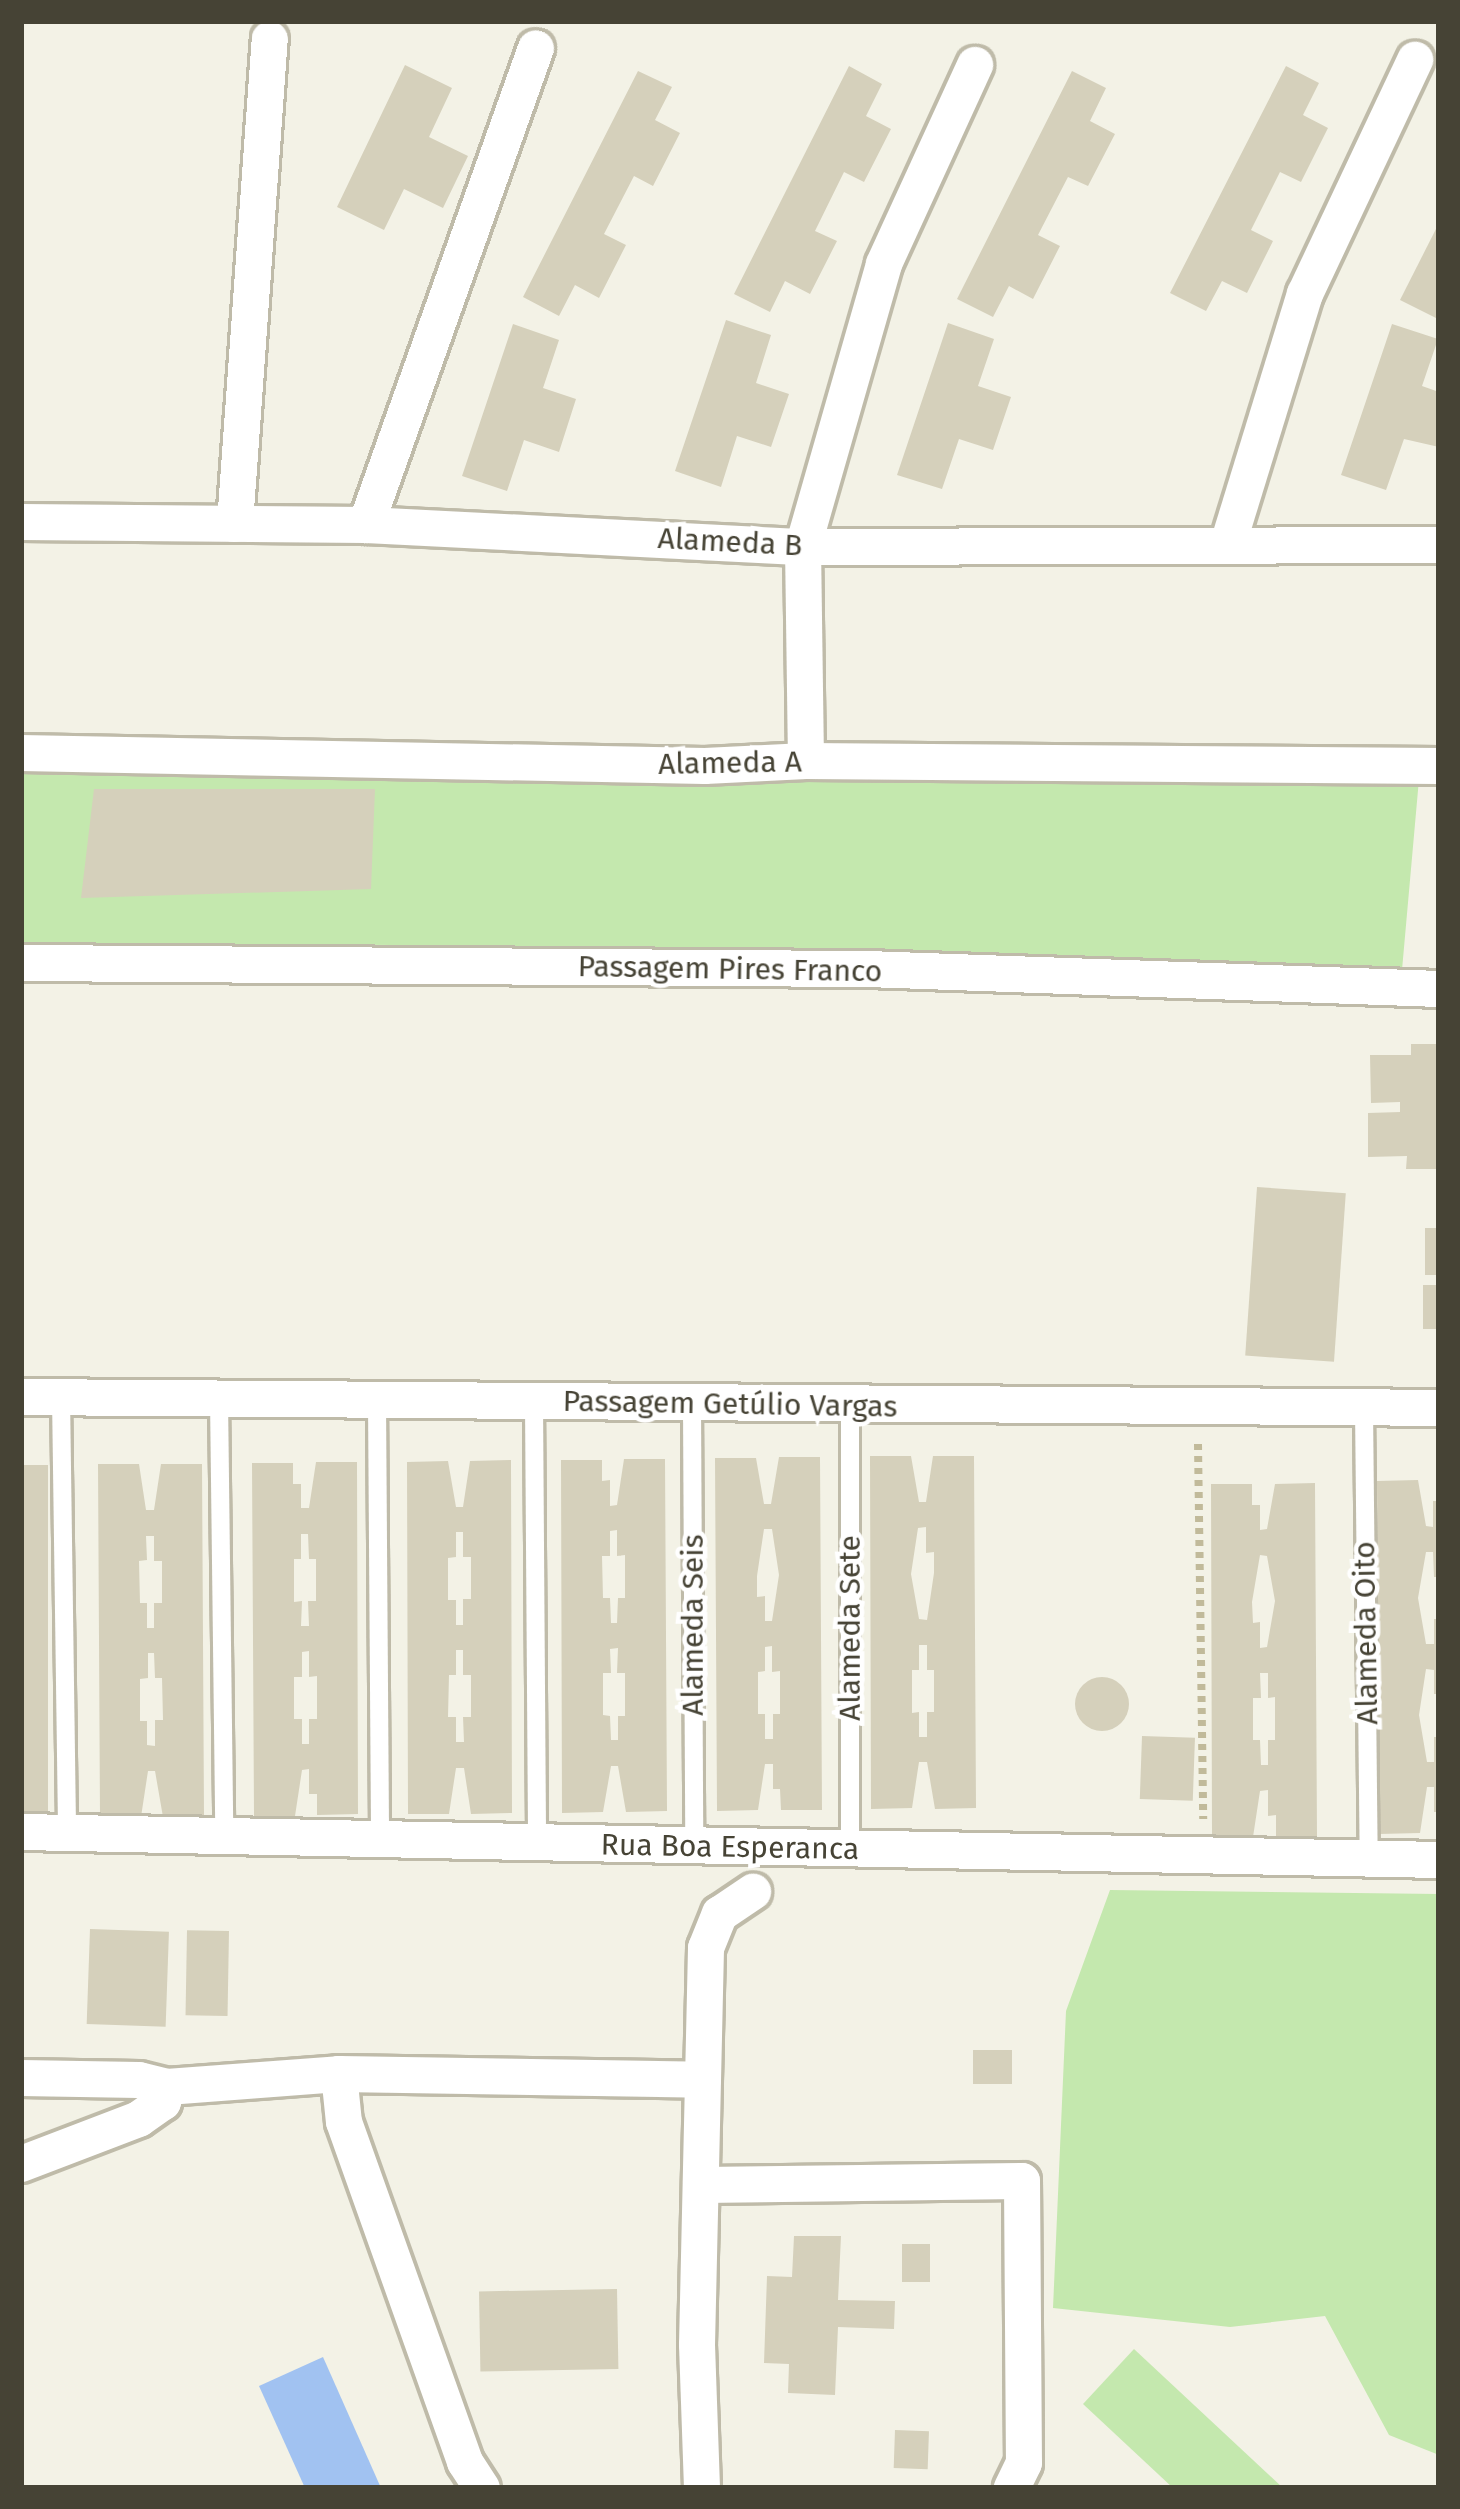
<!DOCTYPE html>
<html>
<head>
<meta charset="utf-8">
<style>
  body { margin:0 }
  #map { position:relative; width:1460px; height:2509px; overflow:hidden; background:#f3f2e6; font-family:"Fira Sans",sans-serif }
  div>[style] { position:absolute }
  .green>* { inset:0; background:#c4e8ae }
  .water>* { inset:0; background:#a1c2f1 }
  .building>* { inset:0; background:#d5d0bb; transform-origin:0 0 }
  .round { border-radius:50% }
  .path>* { height:8px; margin-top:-4px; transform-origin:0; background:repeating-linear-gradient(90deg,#c1ba9a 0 6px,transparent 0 12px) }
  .roads { filter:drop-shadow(3px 0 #bfbba9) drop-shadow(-3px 0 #bfbba9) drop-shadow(0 3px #bfbba9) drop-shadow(0 -3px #bfbba9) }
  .lane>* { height:18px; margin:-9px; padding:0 9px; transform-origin:9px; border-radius:9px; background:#fff }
  .street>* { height:36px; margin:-18px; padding:0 18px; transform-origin:18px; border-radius:18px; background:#fff }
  span { translate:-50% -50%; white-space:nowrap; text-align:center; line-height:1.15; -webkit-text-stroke:9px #fff; paint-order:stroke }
  .street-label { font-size:30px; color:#464335 }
  .frame { position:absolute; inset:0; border:24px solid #464335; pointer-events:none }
</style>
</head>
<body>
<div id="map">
  <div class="green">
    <div style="clip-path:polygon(21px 772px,1419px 779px,1402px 970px,395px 945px,21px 943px)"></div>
    <div style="clip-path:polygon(1110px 1890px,1439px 1894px,1439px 2455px,1389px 2435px,1325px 2316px,1230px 2327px,1053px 2308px,1066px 2011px)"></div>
    <div style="clip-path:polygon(1134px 2349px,1283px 2488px,1173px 2488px,1083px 2404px)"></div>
  </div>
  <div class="water">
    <div style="clip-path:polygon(323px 2357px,381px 2488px,305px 2488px,259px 2386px)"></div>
  </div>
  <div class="building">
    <div style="clip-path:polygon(405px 65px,452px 88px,429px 137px,468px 156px,443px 208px,404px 189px,384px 230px,337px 207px)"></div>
    <div style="clip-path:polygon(849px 66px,882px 84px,866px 116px,891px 129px,864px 182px,844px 172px,815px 231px,837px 241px,810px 294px,785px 281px,770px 312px,734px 294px)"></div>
    <div style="clip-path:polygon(1286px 66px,1319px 83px,1303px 115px,1328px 128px,1301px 182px,1280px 172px,1251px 230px,1273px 241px,1247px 293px,1222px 281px,1206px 311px,1170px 293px)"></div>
    <div style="clip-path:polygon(638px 71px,672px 87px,655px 120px,680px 133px,653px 186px,634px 176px,604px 234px,626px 245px,599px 298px,575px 285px,559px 316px,523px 297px)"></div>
    <div style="clip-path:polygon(1072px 71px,1106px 88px,1090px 121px,1115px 134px,1088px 186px,1068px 177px,1038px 235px,1060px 246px,1033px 299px,1009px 286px,993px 317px,957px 299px)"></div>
    <div style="clip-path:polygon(1439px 223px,1439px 313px,1436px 318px,1400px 300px)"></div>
    <div style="clip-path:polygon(726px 320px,771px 335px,756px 383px,789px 394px,771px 447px,737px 436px,721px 487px,675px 471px)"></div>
    <div style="clip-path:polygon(948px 323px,994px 339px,978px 386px,1011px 397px,993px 450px,959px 439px,942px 489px,897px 475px)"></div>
    <div style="clip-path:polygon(513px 324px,559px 340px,543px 388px,576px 399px,559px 452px,524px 440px,507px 491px,462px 476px)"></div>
    <div style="clip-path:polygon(1392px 324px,1438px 339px,1422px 386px,1439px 392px,1439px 447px,1404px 439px,1386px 490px,1341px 475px)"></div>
    <div style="clip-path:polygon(94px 789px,375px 789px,371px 889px,81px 898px)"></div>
    <div style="clip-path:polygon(1411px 1044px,1439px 1044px,1439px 1169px,1406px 1169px,1407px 1156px,1368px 1157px,1368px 1113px,1400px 1112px,1400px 1102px,1371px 1103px,1370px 1055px,1411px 1055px)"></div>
    <div style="left:1257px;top:1187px;width:89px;height:169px;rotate:4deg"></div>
    <div style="left:1425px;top:1228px;width:14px;height:47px"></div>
    <div style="left:1423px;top:1285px;width:16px;height:44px"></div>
    <div style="clip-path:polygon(evenodd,870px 1456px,911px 1456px,919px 1502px,926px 1502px,933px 1456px,974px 1456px,976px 1808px,935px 1809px,927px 1762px,919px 1762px,912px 1808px,871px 1809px,870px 1456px,926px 1527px,926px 1553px,934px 1552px,934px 1573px,927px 1620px,919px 1619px,911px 1574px,918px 1528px,926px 1527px,870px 1456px,919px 1645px,927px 1645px,927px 1670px,934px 1670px,934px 1712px,927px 1712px,927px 1737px,919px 1737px,919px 1712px,912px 1713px,912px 1670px,919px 1670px,919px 1645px)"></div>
    <div style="clip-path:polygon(evenodd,779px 1457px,820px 1457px,822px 1810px,781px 1810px,780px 1789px,773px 1789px,773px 1764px,765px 1764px,758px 1810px,717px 1811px,715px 1458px,756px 1458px,764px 1504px,771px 1504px,779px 1457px,764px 1529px,772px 1529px,779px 1575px,772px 1621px,765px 1621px,765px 1596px,757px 1597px,757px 1576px,764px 1529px,779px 1457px,772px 1646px,772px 1672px,780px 1671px,780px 1714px,773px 1714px,773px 1739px,765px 1739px,765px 1714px,758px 1714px,758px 1672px,765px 1671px,765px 1647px,772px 1646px)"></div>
    <div style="clip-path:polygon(evenodd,624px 1459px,665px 1459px,667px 1811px,626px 1812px,618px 1766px,611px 1766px,603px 1812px,562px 1813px,561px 1460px,602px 1460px,602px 1481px,610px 1480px,610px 1506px,617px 1505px,624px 1459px,617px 1530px,617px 1556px,625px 1555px,625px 1598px,618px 1598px,617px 1623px,611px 1623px,610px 1598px,603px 1598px,602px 1556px,610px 1556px,610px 1531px,617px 1530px,624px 1459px,618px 1648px,617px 1673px,625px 1673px,625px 1716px,618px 1716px,618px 1740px,611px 1740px,610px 1716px,603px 1715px,603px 1673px,611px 1673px,610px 1649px,618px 1648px)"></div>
    <div style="clip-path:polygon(evenodd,511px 1460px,512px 1813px,471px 1814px,464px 1768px,456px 1768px,449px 1814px,408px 1814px,407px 1462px,448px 1461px,456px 1507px,463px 1507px,470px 1461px,511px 1460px,456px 1532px,463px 1532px,463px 1557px,471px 1557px,471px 1599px,463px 1599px,463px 1625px,456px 1625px,456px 1600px,448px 1600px,448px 1558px,456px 1557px,456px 1532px,511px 1460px,456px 1650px,463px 1650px,463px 1675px,471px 1675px,471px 1717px,463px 1717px,464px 1742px,456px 1742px,456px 1717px,448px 1717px,449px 1675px,456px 1675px,456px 1650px)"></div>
    <div style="clip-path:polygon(evenodd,316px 1462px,357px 1462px,358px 1814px,317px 1815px,317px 1794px,309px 1794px,309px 1769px,302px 1770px,295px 1816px,254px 1816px,252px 1463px,293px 1463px,293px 1484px,301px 1484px,301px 1508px,309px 1508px,316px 1462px,301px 1534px,308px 1534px,309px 1559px,316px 1559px,316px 1601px,308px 1601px,309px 1626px,301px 1626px,302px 1601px,294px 1602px,294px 1559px,301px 1559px,301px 1534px,316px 1462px,309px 1651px,309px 1677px,317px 1676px,317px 1719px,309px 1719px,309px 1744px,302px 1744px,302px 1719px,294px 1719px,294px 1677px,302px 1677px,302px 1652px,309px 1651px)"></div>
    <div style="clip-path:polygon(evenodd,98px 1464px,139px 1464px,146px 1510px,154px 1510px,161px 1464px,202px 1464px,204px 1816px,163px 1817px,155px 1771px,148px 1771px,141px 1817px,100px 1817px,98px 1464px,146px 1536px,154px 1536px,154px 1561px,162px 1561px,162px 1603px,154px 1603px,154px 1628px,147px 1628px,147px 1603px,140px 1603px,139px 1561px,147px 1560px,146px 1536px,98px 1464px,148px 1653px,154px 1653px,155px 1678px,162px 1678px,163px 1720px,155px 1720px,155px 1746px,147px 1745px,147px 1721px,140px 1721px,140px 1679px,148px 1678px,148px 1653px)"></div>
    <div style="left:21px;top:1465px;width:27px;height:353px"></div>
    <div style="clip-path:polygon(1418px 1480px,1426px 1526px,1433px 1527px,1433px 1501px,1439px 1501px,1439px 1577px,1434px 1577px,1433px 1552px,1426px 1552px,1418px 1598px,1426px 1644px,1434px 1644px,1434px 1619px,1439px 1619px,1439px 1694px,1434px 1694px,1434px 1670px,1426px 1669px,1419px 1715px,1427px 1762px,1434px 1762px,1434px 1737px,1439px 1737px,1439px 1812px,1434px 1812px,1434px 1787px,1427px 1787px,1420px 1833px,1379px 1834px,1377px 1481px)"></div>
    <div style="clip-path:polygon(evenodd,1315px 1483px,1317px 1836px,1276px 1836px,1276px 1815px,1268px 1816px,1268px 1790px,1260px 1791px,1253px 1837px,1212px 1837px,1211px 1484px,1252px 1484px,1252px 1505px,1260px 1505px,1260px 1530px,1267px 1529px,1275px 1484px,1315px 1483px,1260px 1555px,1267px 1556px,1275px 1601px,1267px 1647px,1260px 1648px,1260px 1622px,1253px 1623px,1252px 1602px,1260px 1555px,1315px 1483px,1260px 1673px,1268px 1673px,1268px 1698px,1275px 1697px,1275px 1740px,1268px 1740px,1268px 1765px,1261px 1765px,1260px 1740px,1253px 1740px,1253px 1698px,1261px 1698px,1260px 1673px)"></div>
    <div class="round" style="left:1075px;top:1677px;width:54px;height:54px"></div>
    <div style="left:1142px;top:1736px;width:53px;height:63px;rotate:2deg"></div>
    <div style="left:90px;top:1929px;width:79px;height:95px;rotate:2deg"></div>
    <div style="left:229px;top:1931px;width:85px;height:42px;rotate:91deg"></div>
    <div style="left:973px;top:2050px;width:39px;height:34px"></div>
    <div style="clip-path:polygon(794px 2236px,841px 2236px,838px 2300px,895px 2301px,894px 2329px,838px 2327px,835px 2395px,788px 2393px,789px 2364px,764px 2363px,767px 2276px,792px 2277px)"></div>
    <div style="left:902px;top:2244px;width:28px;height:38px"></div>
    <div style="left:617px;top:2289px;width:80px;height:138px;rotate:89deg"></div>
    <div style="left:895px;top:2430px;width:34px;height:38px;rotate:2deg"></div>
  </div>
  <div class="path">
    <div style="left:1198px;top:1444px;width:375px;rotate:89.2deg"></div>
  </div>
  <div class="roads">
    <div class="lane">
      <div style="left:61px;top:1396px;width:435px;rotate:89.2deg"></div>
      <div style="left:219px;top:1398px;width:437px;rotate:89.3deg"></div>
      <div style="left:377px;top:1400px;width:439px;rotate:89.6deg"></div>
      <div style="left:534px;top:1402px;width:441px;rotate:89.6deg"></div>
      <div style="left:692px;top:1404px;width:442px;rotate:89.7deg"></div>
      <div style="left:850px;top:1406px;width:445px;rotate:90deg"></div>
      <div style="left:1364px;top:1408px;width:451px;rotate:89.4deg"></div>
    </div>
    <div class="street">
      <div style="left:21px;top:522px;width:345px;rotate:0.5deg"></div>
      <div style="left:366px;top:525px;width:438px;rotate:2.9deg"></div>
      <div style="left:803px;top:547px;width:636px;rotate:-0.18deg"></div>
      <div style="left:235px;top:524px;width:486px;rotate:-85.9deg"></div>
      <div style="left:366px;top:525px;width:506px;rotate:-70.38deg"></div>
      <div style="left:1228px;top:544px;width:262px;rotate:-72.9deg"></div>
      <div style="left:1305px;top:294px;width:259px;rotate:-64.8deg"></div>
      <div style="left:21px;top:753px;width:684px;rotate:1.09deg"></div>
      <div style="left:705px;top:766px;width:101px;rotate:-2.8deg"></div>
      <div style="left:806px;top:761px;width:633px;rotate:0.45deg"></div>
      <div style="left:806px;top:761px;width:214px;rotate:-90.8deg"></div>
      <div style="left:803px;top:547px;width:294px;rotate:-74deg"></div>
      <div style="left:884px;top:264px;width:219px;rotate:-65.4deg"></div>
      <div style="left:21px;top:963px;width:846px;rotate:0.41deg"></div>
      <div style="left:867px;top:969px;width:572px;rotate:2deg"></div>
      <div style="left:21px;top:1397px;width:1418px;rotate:0.44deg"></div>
      <div style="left:21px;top:1832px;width:1418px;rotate:1.13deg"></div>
      <div style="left:339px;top:2074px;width:48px;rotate:84.1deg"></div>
      <div style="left:344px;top:2122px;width:361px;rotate:70.4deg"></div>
      <div style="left:465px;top:2462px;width:31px;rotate:57deg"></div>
      <div style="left:21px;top:2078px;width:118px;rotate:1deg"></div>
      <div style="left:139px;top:2080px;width:29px;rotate:14deg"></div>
      <div style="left:167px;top:2087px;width:16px;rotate:105deg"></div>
      <div style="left:163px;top:2102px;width:29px;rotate:145deg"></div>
      <div style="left:139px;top:2119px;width:126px;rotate:159.1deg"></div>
      <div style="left:167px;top:2087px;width:172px;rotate:-4.3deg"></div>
      <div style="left:339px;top:2074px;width:364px;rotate:0.9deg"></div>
      <div style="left:701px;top:2185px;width:321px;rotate:-0.7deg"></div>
      <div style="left:1022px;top:2181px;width:282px;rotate:89.6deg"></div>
      <div style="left:1024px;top:2463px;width:28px;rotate:116deg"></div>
      <div style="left:702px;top:2488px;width:143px;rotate:-92deg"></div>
      <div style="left:697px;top:2345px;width:397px;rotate:-88.7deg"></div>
      <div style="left:706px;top:1948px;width:37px;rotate:-68deg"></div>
      <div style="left:720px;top:1914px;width:40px;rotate:-34deg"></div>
    </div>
  </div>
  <div class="street-label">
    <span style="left:730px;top:542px;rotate:3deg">Alameda B</span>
    <span style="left:730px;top:763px;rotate:-1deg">Alameda A</span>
    <span style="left:730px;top:969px;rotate:1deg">Passagem Pires Franco</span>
    <span style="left:730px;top:1404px;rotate:1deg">Passagem Getúlio Vargas</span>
    <span style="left:693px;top:1625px;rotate:-90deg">Alameda Seis</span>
    <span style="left:850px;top:1628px;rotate:-90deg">Alameda Sete</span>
    <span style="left:1366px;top:1633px;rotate:-91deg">Alameda Oito</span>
    <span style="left:730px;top:1847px;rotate:1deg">Rua Boa Esperanca</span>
  </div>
  <div class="frame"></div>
</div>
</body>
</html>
